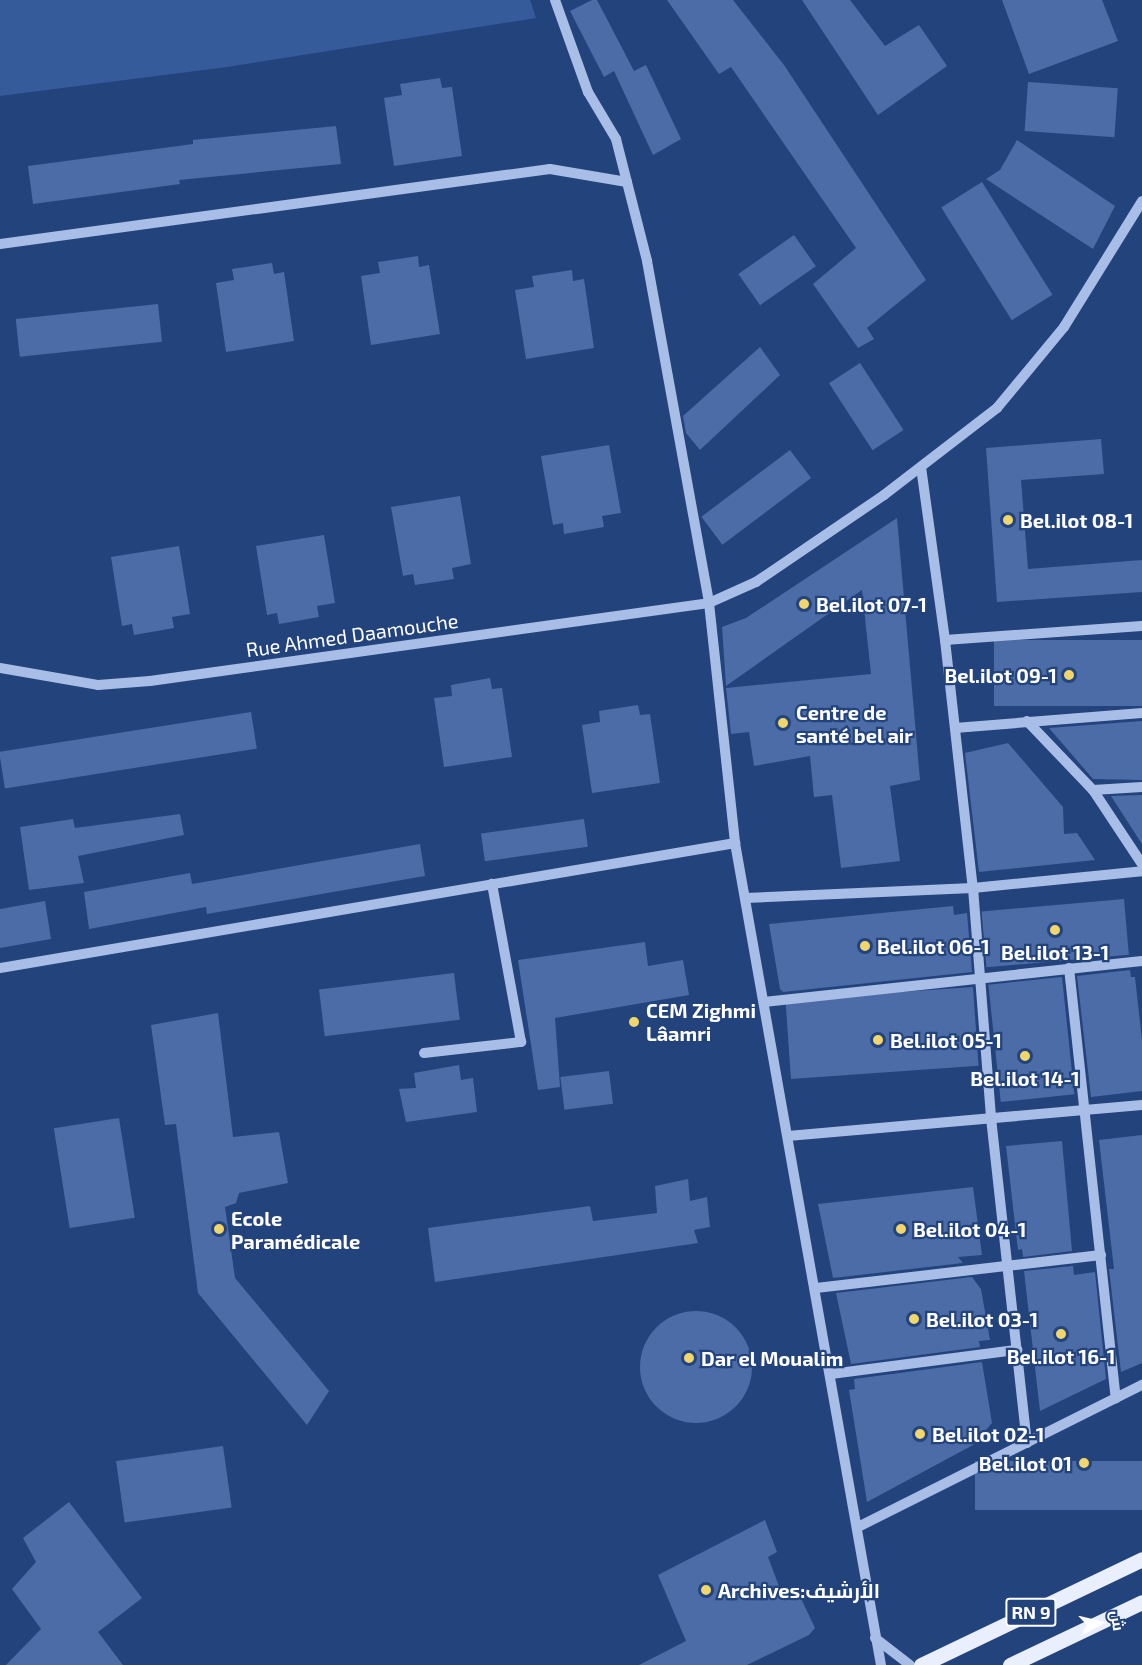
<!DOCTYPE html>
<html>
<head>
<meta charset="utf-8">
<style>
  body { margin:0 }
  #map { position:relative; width:1142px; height:1665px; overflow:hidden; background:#23437d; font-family:"Exo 2",Cairo,sans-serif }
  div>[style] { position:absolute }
  .green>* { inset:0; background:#365b9b }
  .building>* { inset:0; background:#4b6ca6; transform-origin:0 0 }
  .round { border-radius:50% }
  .minor>* { height:10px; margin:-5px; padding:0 5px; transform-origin:5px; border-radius:5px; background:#a8bee6 }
  .major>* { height:15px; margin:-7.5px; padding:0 7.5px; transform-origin:7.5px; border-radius:7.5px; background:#e9effd }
  .dots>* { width:16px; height:16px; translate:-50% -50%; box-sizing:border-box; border:3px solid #23437d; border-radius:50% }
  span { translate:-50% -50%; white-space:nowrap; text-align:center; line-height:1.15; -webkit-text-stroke:4.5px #23437d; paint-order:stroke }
  .shield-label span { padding:2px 4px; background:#23437d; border:2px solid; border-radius:4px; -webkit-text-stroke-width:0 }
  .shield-label { font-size:18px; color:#fff; font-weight:700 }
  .poi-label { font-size:20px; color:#fff; font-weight:700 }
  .left { translate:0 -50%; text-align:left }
  .right { translate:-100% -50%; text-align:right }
  .street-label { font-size:20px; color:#fff }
  .north { position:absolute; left:1070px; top:1593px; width:60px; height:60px; -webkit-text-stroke:4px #23437d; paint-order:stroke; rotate:82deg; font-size:16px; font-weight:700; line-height:24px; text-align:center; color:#fff }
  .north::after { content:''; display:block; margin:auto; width:21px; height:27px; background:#fff; clip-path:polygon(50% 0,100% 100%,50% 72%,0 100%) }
</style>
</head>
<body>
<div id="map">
  <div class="green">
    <div style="clip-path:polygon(0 0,530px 0,536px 18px,227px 67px,0 96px)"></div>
  </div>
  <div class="building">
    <div style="clip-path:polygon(592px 0,597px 0,634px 71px,646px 65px,681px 139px,653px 155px,614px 71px,604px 77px,570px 11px)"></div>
    <div style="clip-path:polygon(667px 0,733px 0,784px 65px,926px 280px,867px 328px,874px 339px,858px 348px,813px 284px,856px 248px,731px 67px,719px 74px)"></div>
    <div style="clip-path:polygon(802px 0,850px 0,885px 46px,919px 25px,947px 66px,878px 115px)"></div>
    <div style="clip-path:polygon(1002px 0,1102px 0,1118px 41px,1029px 74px)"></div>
    <div style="clip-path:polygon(440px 78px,442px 88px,452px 87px,462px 156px,394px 166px,384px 98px,402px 95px,400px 84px)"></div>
    <div style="left:1028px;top:82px;width:90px;height:49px;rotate:4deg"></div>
    <div style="clip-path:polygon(336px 126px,341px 164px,179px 180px,180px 184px,33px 204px,28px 166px,193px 144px,193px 140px)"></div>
    <div style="clip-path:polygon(1017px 140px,1115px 206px,1093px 249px,986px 179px,1000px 170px)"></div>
    <div style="left:982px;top:182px;width:133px;height:48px;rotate:58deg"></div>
    <div style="left:794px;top:235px;width:38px;height:68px;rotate:55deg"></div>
    <div style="clip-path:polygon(418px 256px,419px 267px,429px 265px,440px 334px,371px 345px,361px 276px,380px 273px,378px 262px)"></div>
    <div style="clip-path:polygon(272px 263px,274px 274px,284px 272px,294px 341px,226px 352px,216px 283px,234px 280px,232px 269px)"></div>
    <div style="clip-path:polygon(572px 270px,573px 281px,584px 279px,594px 348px,526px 359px,515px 290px,534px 287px,532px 276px)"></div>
    <div style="left:158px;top:304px;width:38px;height:143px;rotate:84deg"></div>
    <div style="clip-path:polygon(760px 347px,780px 375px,700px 450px,686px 433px,683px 416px)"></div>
    <div style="left:860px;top:363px;width:80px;height:37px;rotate:57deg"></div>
    <div style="clip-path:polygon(1101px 439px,1104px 474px,1021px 480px,1028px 569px,1142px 560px,1142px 592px,997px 602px,986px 448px)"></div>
    <div style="clip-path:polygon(609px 445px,621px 513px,602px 516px,604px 527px,564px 534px,563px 523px,553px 525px,541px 456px)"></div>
    <div style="left:790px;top:450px;width:35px;height:111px;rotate:53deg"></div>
    <div style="clip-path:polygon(460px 496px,471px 564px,452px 568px,454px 579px,415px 585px,413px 574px,403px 576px,391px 507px)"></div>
    <div style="clip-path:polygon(897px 518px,920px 780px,890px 786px,900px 861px,841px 868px,832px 795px,814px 797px,810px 756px,754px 766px,749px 732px,731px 734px,726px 688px,871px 674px,862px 590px,726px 686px,722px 627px,746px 618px)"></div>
    <div style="clip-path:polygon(324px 535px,335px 603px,317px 606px,319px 617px,279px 624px,277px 613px,267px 615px,256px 546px)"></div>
    <div style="clip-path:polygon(179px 546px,190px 614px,172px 617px,174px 628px,134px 635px,132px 624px,122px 626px,111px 557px)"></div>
    <div style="left:1142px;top:640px;width:66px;height:148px;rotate:90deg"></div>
    <div style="clip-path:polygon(490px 678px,492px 689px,502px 688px,512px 757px,444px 767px,434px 698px,452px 696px,451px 685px)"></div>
    <div style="clip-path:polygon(638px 705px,640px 715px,650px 714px,660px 783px,592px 793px,582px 725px,600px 722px,599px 711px)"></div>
    <div style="left:251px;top:712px;width:37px;height:255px;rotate:81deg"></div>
    <div style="clip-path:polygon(1142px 721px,1142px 780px,1093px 779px,1049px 728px)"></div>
    <div style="clip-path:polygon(1008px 743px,1063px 807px,1064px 834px,1077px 833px,1095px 860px,979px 872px,965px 753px)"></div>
    <div style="clip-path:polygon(1142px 795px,1142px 844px,1111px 796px)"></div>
    <div style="clip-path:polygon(180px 814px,184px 835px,78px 856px,84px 883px,29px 890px,20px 827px,73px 819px,75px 828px)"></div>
    <div style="left:584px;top:819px;width:28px;height:104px;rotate:82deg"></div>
    <div style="clip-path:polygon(420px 844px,425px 876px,207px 914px,206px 907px,89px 929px,84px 892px,190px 873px,192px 884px)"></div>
    <div style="left:1124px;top:899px;width:56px;height:143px;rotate:85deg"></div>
    <div style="clip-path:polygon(45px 901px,51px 939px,0 948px,0 909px)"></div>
    <div style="clip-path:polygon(953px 906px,954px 915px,967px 913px,972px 972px,783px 992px,780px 989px,769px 924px)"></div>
    <div style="clip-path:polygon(645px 942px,648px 966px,683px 960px,689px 995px,555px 1018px,560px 1087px,538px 1090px,518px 960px)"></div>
    <div style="clip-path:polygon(1130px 970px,1131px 977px,1135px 977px,1142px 1040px,1142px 1091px,1091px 1097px,1077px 976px)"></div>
    <div style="left:454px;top:973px;width:47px;height:136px;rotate:83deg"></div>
    <div style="left:1062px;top:977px;width:118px;height:74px;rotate:84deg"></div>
    <div style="left:973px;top:987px;width:79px;height:188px;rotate:86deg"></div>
    <div style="clip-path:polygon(218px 1013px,233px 1137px,279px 1132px,288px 1183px,239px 1193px,236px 1203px,225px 1207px,235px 1278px,329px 1391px,307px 1425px,198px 1293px,176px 1124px,165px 1125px,151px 1025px)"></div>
    <div style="clip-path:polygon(459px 1065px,461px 1080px,473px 1078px,477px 1112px,406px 1122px,399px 1089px,416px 1088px,414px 1073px)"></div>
    <div style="left:609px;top:1071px;width:33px;height:49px;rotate:83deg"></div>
    <div style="left:119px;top:1118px;width:101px;height:66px;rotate:81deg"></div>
    <div style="clip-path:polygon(1142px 1135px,1142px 1363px,1121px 1372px,1109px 1269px,1114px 1269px,1099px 1140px)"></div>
    <div style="clip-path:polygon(1062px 1141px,1072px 1251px,1023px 1257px,1022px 1249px,1018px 1250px,1006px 1146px)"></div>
    <div style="clip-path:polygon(688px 1179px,690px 1201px,707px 1197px,710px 1227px,694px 1230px,698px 1243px,435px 1282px,428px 1228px,590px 1206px,593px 1221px,657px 1213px,655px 1186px)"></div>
    <div style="clip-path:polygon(973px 1187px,982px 1255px,958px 1257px,963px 1263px,833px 1278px,818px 1204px)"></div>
    <div style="clip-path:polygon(1073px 1266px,1074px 1275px,1095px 1272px,1106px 1379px,1040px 1411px,1024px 1271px)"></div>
    <div style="clip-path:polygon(972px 1277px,981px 1289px,990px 1340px,979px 1341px,980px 1347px,851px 1364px,836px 1293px)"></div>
    <div class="round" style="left:640px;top:1311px;width:112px;height:112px"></div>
    <div style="clip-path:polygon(982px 1362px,992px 1423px,973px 1445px,867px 1502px,849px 1390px,855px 1389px,854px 1379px)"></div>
    <div style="left:223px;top:1446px;width:62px;height:108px;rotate:82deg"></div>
    <div style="left:1142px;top:1461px;width:49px;height:167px;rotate:90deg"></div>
    <div style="clip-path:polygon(69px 1502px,142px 1598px,98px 1632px,123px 1665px,6px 1665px,41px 1629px,12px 1589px,36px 1562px,23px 1538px)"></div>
    <div style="clip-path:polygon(765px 1520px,777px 1552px,768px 1557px,783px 1597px,798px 1592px,815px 1628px,809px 1635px,747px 1665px,639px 1665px,686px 1641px,658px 1575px)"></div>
  </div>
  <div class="minor">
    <div style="left:555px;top:0;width:98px;rotate:70.3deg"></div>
    <div style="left:588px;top:92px;width:55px;rotate:59.2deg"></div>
    <div style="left:616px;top:139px;width:126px;rotate:75.7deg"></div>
    <div style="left:647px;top:261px;width:348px;rotate:79.7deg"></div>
    <div style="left:709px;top:603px;width:241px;rotate:83.8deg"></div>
    <div style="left:735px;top:843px;width:835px;rotate:79.93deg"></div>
    <div style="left:0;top:244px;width:555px;rotate:-7.77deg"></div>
    <div style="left:550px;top:169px;width:78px;rotate:9.6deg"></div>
    <div style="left:921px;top:467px;width:175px;rotate:82.1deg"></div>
    <div style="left:945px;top:640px;width:250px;rotate:83.6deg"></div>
    <div style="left:973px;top:888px;width:231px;rotate:85.5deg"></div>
    <div style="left:991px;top:1118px;width:327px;rotate:83.7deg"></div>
    <div style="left:945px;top:640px;width:197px;rotate:-4.1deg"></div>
    <div style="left:0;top:668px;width:99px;rotate:9.8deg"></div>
    <div style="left:98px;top:685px;width:52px;rotate:-4.4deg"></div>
    <div style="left:150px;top:681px;width:564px;rotate:-7.94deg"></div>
    <div style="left:709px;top:603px;width:51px;rotate:-24.1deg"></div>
    <div style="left:756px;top:582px;width:155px;rotate:-34.2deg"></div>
    <div style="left:884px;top:495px;width:143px;rotate:-37.6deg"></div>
    <div style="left:997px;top:408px;width:105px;rotate:-50.4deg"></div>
    <div style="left:1064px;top:327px;width:148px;rotate:-58.2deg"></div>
    <div style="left:1027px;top:721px;width:95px;rotate:46.3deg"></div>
    <div style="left:1093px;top:790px;width:89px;rotate:56.5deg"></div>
    <div style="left:955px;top:728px;width:188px;rotate:-4.6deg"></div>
    <div style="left:1093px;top:790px;width:49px;rotate:-3.5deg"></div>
    <div style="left:745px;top:898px;width:228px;rotate:-2.5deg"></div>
    <div style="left:973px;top:888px;width:170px;rotate:-5.7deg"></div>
    <div style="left:0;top:968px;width:746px;rotate:-9.65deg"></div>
    <div style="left:1069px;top:968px;width:433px;rotate:83.8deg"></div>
    <div style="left:764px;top:1002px;width:380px;rotate:-6.2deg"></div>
    <div style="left:424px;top:1053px;width:98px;rotate:-6.5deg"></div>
    <div style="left:521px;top:1042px;width:161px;rotate:-100.4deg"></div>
    <div style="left:788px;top:1136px;width:355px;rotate:-5deg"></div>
    <div style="left:816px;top:1288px;width:287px;rotate:-6.6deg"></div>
    <div style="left:831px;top:1374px;width:188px;rotate:-7.4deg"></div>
    <div style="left:858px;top:1527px;width:318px;rotate:-26.6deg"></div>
    <div style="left:875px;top:1638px;width:44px;rotate:37.6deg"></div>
  </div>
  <div class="major">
    <div style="left:921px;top:1665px;width:245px;rotate:-25.6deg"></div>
    <div style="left:1010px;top:1665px;width:146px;rotate:-25.5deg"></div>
  </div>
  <div class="dots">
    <div style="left:1008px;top:520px;background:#f1d66b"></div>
    <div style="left:804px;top:604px;background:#f1d66b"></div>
    <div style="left:1069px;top:675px;background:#f1d66b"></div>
    <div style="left:783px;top:723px;background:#f1d66b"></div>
    <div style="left:1055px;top:930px;background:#f1d66b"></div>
    <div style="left:865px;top:946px;background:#f1d66b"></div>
    <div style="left:634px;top:1022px;background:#f1d66b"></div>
    <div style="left:878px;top:1040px;background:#f1d66b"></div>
    <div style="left:1025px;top:1056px;background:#f1d66b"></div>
    <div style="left:219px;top:1229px;background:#f1d66b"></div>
    <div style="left:901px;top:1229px;background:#f1d66b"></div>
    <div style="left:914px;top:1319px;background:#f1d66b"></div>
    <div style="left:1061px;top:1334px;background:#f1d66b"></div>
    <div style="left:689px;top:1358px;background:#f1d66b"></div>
    <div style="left:920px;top:1434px;background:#f1d66b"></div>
    <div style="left:1084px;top:1463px;background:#f1d66b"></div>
    <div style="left:706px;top:1590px;background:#f1d66b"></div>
  </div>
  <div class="shield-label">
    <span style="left:1031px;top:1612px">RN 9</span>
  </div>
  <div class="poi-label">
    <span class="left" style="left:1020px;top:520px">Bel.ilot 08-1</span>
    <span class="left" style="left:816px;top:604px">Bel.ilot 07-1</span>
    <span class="right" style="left:1057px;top:675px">Bel.ilot 09-1</span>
    <span class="left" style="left:796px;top:724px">Centre de<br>santé bel air</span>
    <span class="left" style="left:877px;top:946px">Bel.ilot 06-1</span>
    <span style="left:1055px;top:952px">Bel.ilot 13-1</span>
    <span class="left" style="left:646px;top:1022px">CEM Zighmi<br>Lâamri</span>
    <span class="left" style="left:890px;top:1040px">Bel.ilot 05-1</span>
    <span style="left:1025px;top:1078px">Bel.ilot 14-1</span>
    <span class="left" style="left:231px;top:1230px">Ecole<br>Paramédicale</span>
    <span class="left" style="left:913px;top:1229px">Bel.ilot 04-1</span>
    <span class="left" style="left:926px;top:1319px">Bel.ilot 03-1</span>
    <span style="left:1061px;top:1356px">Bel.ilot 16-1</span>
    <span class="left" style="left:701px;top:1358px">Dar el Moualim</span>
    <span class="left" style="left:932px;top:1434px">Bel.ilot 02-1</span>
    <span class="right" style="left:1072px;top:1463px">Bel.ilot 01</span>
    <span class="left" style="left:718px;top:1590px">Archives:الأرشيف</span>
  </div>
  <div class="street-label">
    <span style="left:352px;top:635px;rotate:-8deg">Rue Ahmed Daamouche</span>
  </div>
  <div class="north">ش</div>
</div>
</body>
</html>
